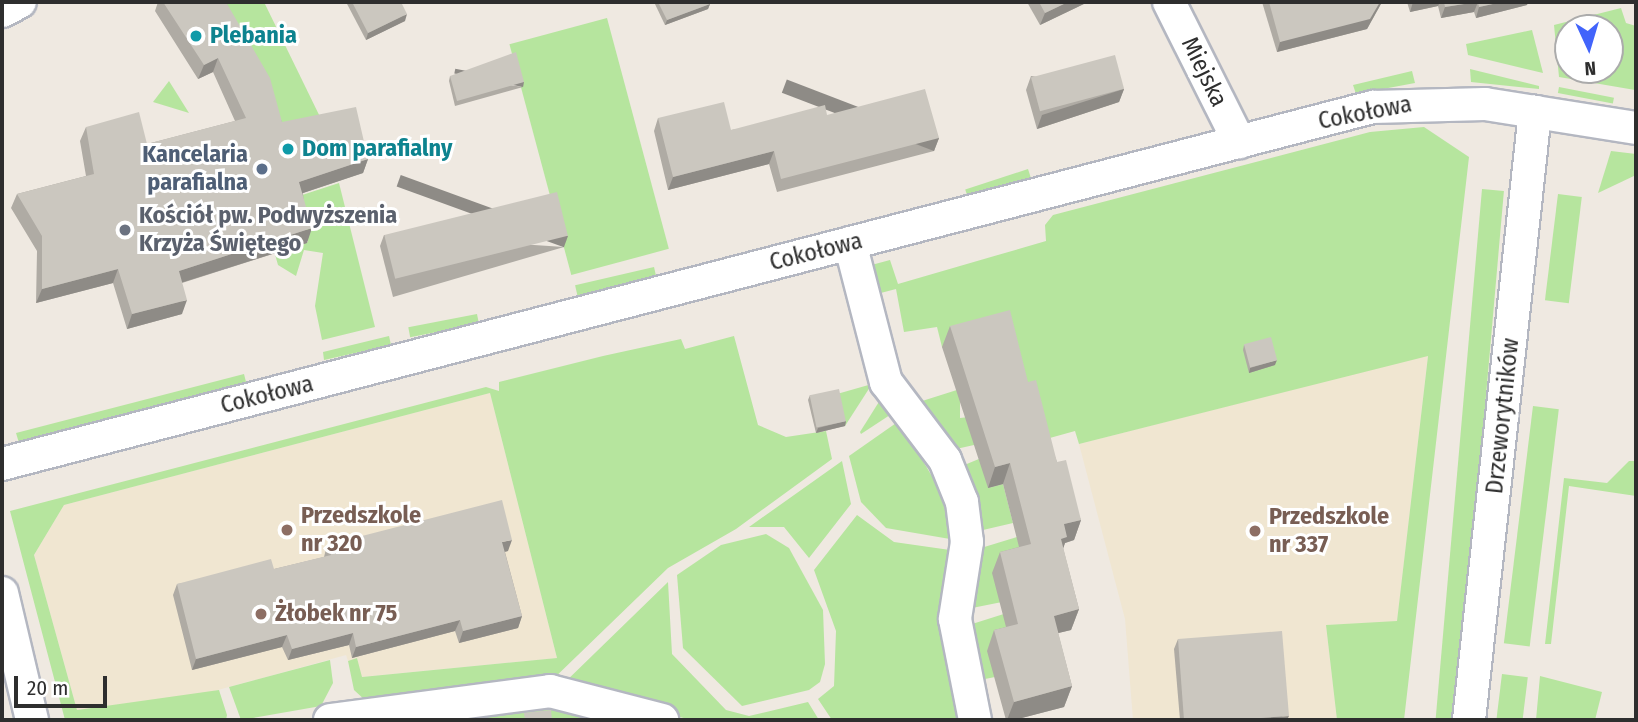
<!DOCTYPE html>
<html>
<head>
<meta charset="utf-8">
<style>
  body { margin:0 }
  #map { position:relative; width:1638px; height:722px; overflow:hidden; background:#efe9e1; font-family:"Fira Sans Condensed",sans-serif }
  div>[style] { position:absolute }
  .education>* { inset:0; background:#f0e6d1 }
  .green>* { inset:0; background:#b6e59e; transform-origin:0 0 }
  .roads { filter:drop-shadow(2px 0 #b4b7c1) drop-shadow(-2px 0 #b4b7c1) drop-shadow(0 2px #b4b7c1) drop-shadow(0 -2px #b4b7c1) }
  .minor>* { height:32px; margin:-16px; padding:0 16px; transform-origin:16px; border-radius:16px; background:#fff }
  .wall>* { inset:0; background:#afaba4 }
  .shaded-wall>* { inset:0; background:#8e8b86; transform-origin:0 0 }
  .building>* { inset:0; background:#cbc7bf; transform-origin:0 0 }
  .dots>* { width:19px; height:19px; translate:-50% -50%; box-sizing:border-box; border:4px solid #fff; border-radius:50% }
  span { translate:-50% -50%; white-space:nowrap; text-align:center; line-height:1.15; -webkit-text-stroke:6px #fff; paint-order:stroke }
  .culture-label { font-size:24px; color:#0d838f; font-weight:700 }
  .left { translate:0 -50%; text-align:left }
  .street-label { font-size:24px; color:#2e2e2e }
  .service-label { font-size:24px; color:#4e5e75; font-weight:700 }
  .right { translate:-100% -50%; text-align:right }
  .worship-label { font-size:24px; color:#5b616d; font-weight:700 }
  .education-label { font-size:24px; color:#785e54; font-weight:700 }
  .frame { position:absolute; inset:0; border:4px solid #2e2e2e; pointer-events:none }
  .north { position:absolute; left:1554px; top:14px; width:70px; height:70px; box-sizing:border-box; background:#fff; border:2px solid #ababab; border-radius:50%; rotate:176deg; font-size:19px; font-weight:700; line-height:28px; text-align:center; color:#2e2e2e }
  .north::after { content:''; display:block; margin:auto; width:24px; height:32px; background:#4264fb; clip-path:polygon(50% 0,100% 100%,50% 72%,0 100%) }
  .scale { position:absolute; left:14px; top:676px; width:93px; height:32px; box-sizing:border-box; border:4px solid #2e2e2e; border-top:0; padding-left:9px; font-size:21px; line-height:24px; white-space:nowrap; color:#2e2e2e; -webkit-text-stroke:5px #fff; paint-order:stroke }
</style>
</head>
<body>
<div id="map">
  <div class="education">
    <div style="clip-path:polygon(1428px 355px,1397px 622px,1326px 625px,1337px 720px,1133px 720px,1125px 619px,1079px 444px)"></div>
    <div style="clip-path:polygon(490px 393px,557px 658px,361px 677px,357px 658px,348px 661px,346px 655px,207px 693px,77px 710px,34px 555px,64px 505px)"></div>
  </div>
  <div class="green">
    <div style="clip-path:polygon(212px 2px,264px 2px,323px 123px,277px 136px)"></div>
    <div style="clip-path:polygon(evenodd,1621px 8px,1626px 23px,1636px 26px,1635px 90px,1559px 77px,1554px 25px,1621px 8px,1568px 28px,1610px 28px,1610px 70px,1568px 70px,1568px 28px)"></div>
    <div style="left:607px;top:18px;width:239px;height:101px;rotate:75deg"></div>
    <div style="clip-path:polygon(1532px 30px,1543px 73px,1468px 55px,1466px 44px)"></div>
    <div style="clip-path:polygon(1470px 69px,1539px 86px,1539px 89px,1471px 82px)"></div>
    <div style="clip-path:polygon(1412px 71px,1415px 83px,1356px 94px,1353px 85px)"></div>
    <div style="clip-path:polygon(169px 81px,189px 113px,153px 102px)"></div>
    <div style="left:1559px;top:87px;width:56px;height:6px;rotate:11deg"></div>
    <div style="clip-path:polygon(1424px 127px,1469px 157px,1404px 720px,1337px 720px,1326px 625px,1397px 621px,1428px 356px,1079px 444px,1075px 431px,1039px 441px,942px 347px,937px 327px,904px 332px,896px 289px,873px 295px,864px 267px,890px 260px,898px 284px,1046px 241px,1045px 225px,1053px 215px,1370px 132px)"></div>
    <div style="clip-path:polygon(1611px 151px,1636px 154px,1636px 175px,1598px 193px)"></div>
    <div style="left:1028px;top:169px;width:9px;height:66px;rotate:72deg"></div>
    <div style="clip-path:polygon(339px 183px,375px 327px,322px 340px,315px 306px,323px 253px,304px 250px,296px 276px,278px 265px,274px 251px,308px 242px,296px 197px)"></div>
    <div style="left:1482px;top:189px;width:22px;height:535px;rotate:5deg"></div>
    <div style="left:1558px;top:194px;width:24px;height:107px;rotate:7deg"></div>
    <div style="left:654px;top:267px;width:13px;height:81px;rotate:77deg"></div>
    <div style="left:477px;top:314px;width:10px;height:70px;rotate:79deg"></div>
    <div style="clip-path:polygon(389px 336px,391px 345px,324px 360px,323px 352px)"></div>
    <div style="clip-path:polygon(734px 336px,758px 425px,786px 437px,826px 431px,832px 459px,736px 529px,668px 568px,548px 684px,366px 701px,354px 690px,348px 661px,357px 658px,362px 677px,557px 658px,490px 393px,64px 505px,34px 555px,77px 710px,219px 690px,227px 715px,226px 720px,65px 720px,10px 511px,486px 387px,499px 391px,499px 382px,603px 356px,681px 339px,685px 349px)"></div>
    <div style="clip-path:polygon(244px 374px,246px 382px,19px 443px,16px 433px)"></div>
    <div style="clip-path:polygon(872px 384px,845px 426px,837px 394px)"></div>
    <div style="clip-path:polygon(960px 389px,960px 418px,969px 417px,983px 443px,956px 449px,919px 402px)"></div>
    <div style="clip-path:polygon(882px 397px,893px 413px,861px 434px,860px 432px)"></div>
    <div style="left:1533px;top:406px;width:26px;height:239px;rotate:7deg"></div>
    <div style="clip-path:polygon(899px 421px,942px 493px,950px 539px,886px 528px,861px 502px,849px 456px)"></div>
    <div style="clip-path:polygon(986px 456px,988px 488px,1003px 484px,1013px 523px,983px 530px,962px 466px)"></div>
    <div style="clip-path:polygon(842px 461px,851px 504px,809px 558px,784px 527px,749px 527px)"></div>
    <div style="clip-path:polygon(1629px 461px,1636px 461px,1636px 496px,1569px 486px,1551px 644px,1545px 644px,1564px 478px,1607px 483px)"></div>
    <div style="clip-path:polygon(857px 515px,894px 542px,950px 550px,938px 621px,963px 720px,832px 720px,818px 699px,834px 686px,836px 631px,814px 570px)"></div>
    <div style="clip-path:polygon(766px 534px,789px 548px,823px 610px,825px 664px,820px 682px,809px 690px,742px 706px,683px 648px,677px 575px,721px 545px)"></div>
    <div style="clip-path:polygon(1017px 537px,1024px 565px,1007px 601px,972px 608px,981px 548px)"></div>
    <div style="clip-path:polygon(668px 582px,672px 654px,726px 710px,749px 716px,808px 702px,819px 720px,692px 720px,559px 688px)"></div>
    <div style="clip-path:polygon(1010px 612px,1000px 676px,980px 680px,969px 625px)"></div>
    <div style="clip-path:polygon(330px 660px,333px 683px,321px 706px,241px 720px,229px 687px)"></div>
    <div style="left:1502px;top:674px;width:26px;height:46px;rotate:7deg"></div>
    <div style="clip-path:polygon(1540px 676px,1602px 692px,1595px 720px,1536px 720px)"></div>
    <div style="clip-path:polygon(545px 699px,632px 720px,429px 720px)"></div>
  </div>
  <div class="roads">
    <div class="minor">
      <div style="left:1169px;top:2px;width:157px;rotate:63.4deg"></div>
      <div style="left:2px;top:11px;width:20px;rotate:-27deg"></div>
      <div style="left:850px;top:243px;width:144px;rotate:75.5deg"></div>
      <div style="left:886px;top:382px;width:98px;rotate:52.9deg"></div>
      <div style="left:945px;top:460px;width:45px;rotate:68deg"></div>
      <div style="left:962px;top:502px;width:40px;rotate:82.9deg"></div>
      <div style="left:967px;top:542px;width:78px;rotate:98.9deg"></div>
      <div style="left:955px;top:619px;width:103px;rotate:78.8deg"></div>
      <div style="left:2px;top:464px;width:1417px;rotate:-14.6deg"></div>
      <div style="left:1373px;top:107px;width:112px;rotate:-1.5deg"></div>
      <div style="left:1485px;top:104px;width:153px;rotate:9deg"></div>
      <div style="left:2px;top:593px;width:130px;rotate:76.7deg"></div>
      <div style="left:330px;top:720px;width:222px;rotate:-7.5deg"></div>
      <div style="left:550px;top:691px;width:116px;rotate:14.5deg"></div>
      <div style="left:1469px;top:720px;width:612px;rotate:-83.8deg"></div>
    </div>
  </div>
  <div class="wall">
    <div style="clip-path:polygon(158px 2px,226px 2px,282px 122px,368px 159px,363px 173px,303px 193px,307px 243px,182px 283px,182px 314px,127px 329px,113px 283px,36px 303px,37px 251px,11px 208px,17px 194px,86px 176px,80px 141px,86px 127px,147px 144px,235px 121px,213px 72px,198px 79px,155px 11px)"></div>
    <div style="clip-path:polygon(346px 2px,401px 2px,405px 21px,366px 40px)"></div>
    <div style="clip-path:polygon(654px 2px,709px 2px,710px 4px,708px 9px,665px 25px)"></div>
    <div style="clip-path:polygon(1027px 2px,1088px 2px,1040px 25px)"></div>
    <div style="clip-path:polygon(1262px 2px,1382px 2px,1367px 29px,1277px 52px)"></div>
    <div style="clip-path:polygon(1407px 2px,1528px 2px,1527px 5px,1476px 18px,1474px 12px,1441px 18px,1438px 6px,1410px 12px)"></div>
    <div style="clip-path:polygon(450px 76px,523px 87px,455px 106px,449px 81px)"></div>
    <div style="clip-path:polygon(1031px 76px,1124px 89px,1119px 102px,1037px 129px,1026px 90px)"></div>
    <div style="clip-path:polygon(827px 115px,939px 138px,934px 151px,777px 192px,769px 164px,668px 190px,654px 131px,658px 118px,731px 130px)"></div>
    <div style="clip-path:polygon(384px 235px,564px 247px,393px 297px,380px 246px)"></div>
    <div style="clip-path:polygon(950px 326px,1028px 382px,1057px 462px,1081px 520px,1074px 540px,1065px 543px,1063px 548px,1079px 609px,1071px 630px,1058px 633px,1072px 686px,1064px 707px,1014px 720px,1006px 720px,987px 651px,994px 630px,1006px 627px,992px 573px,1000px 552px,1019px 547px,1003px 484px,988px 488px,942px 347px)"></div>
    <div style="clip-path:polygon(1244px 345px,1275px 365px,1249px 373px,1243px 350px)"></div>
    <div style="clip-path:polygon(810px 395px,846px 421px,845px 426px,816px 433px,808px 400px)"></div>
    <div style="clip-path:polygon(327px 545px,508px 551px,505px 552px,522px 616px,518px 628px,459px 643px,455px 631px,352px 658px,349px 645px,288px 660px,282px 647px,192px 670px,173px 595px,177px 584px,274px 569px,324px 557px)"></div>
    <div style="clip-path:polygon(1178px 639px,1287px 720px,1180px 720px,1174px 649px)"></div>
  </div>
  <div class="shaded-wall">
    <div style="clip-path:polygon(1068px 2px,1088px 2px,1040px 25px,1045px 13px)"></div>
    <div style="clip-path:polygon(1380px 2px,1382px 2px,1367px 29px,1277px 52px,1280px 42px)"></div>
    <div style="clip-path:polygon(1413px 2px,1440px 2px,1438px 6px,1410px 12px)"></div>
    <div style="clip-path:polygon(1478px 2px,1474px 12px,1441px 18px,1445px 7px)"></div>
    <div style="clip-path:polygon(1502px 2px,1528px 2px,1527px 5px,1476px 18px,1479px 7px)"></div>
    <div style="clip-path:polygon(710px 4px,708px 9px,665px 25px,667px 20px)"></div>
    <div style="clip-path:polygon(407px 14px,405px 21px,366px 40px,368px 33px)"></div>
    <div style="clip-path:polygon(218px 58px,213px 72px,198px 79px,204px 65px)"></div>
    <div style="left:524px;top:82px;width:5px;height:70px;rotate:101deg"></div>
    <div style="clip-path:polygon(1124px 89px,1119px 102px,1037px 129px,1042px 115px)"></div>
    <div style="left:939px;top:138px;width:14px;height:163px;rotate:111deg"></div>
    <div style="clip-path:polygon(774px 151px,769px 164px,668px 190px,673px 177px)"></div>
    <div style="clip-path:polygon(368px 159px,363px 173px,294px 196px,299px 182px)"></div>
    <div style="clip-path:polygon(312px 228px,307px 243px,174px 285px,179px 271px)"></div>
    <div style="left:568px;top:236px;width:12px;height:178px;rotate:110deg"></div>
    <div style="clip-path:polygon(118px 269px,113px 283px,36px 303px,42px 289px)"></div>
    <div style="clip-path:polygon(187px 300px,182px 314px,127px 329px,132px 314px)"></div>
    <div style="clip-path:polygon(1277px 360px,1275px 365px,1249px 373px,1250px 368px)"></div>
    <div style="clip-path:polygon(846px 421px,845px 426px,816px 433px,818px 428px)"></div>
    <div style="clip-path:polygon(1010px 463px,1003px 484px,988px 488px,995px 467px)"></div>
    <div style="clip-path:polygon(1081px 520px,1074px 540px,1065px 543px,1060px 558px,1053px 559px,1064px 524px)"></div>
    <div style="clip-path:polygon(512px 540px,508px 551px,498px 553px,502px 542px)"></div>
    <div style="clip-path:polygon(1079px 609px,1071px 630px,1046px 636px,1054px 616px)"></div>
    <div style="clip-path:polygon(522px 616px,518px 628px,459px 643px,463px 631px)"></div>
    <div style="clip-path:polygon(460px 620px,455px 631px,352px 658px,356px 647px)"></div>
    <div style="clip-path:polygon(353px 633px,349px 645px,288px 660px,292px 649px)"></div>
    <div style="clip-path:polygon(287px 635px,282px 647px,192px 670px,196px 659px)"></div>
    <div style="clip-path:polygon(1072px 686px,1064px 707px,1014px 720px,1007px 720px,1014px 702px)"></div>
    <div style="clip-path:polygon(1289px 716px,1287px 720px,1231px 720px)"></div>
  </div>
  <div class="building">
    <div style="clip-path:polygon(163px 2px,226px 2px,270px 78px,282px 122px,356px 107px,368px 159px,299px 182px,312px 228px,179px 271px,187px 300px,132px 314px,118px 269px,42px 289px,42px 236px,17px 194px,94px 174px,86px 127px,139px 112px,147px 144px,246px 118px,218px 58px,204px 65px)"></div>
    <div style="clip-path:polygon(352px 2px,401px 2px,407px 14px,368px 33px)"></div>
    <div style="clip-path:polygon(658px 2px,709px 2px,710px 4px,667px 20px)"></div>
    <div style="clip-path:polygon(1039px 2px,1068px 2px,1045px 13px)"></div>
    <div style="clip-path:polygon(1269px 2px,1380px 2px,1370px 19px,1280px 42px)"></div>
    <div style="clip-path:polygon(1444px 2px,1476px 2px,1445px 7px)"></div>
    <div style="clip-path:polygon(1478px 2px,1502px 2px,1479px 7px)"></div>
    <div style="clip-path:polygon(516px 52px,524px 82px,457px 101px,450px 76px)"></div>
    <div style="left:1115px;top:55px;width:35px;height:87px;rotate:75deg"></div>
    <div style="clip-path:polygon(925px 89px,939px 138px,781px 179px,774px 151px,673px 177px,658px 118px,724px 102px,731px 130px,825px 105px,827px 115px)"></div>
    <div style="left:557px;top:192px;width:45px;height:178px;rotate:76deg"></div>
    <div style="clip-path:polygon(1010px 310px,1028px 382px,1036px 380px,1057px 462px,1066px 460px,1081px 520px,1064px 524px,1067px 537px,1061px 539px,1079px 609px,1054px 616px,1072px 686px,1014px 702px,994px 630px,1018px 624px,1000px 552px,1031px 544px,1010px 463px,995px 467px,950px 326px)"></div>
    <div style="left:1271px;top:337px;width:24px;height:28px;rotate:75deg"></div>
    <div style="left:839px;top:389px;width:33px;height:30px;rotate:78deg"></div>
    <div style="clip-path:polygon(502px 500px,512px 540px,502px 542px,522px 616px,463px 631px,460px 620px,356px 647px,353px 633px,292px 649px,287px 635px,196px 659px,177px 584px,271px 559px,274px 569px,331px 555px,327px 545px)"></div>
    <div style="clip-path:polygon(1282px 631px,1289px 716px,1231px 720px,1184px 720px,1178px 639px)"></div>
    <div style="clip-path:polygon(551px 710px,552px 720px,525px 720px,524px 713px)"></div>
  </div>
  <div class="dots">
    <div style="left:196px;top:36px;background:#0f9aa8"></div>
    <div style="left:288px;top:149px;background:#0f9aa8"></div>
    <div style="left:262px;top:169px;background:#5c6f8a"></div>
    <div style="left:125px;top:230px;background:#6b7280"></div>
    <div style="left:287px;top:530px;background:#8d6e63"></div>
    <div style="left:1255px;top:531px;background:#8d6e63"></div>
    <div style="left:261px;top:614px;background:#8d6e63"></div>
  </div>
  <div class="culture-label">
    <span class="left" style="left:210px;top:36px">Plebania</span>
    <span class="left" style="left:302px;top:149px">Dom parafialny</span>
  </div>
  <div class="street-label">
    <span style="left:1204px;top:72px;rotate:64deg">Miejska</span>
    <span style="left:1365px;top:113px;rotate:-11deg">Cokołowa</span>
    <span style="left:816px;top:252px;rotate:-14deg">Cokołowa</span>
    <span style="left:267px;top:395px;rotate:-14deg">Cokołowa</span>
    <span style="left:1503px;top:416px;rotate:-84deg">Drzeworytników</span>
  </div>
  <div class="service-label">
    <span class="right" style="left:248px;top:169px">Kancelaria<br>parafialna</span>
  </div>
  <div class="worship-label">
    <span class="left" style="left:139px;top:230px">Kościół pw. Podwyższenia<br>Krzyża Świętego</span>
  </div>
  <div class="education-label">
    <span class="left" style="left:301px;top:530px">Przedszkole<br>nr 320</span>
    <span class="left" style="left:1269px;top:531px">Przedszkole<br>nr 337</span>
    <span class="left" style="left:275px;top:614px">Żłobek nr 75</span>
  </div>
  <div class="frame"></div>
  <div class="north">N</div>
  <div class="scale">20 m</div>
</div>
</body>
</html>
